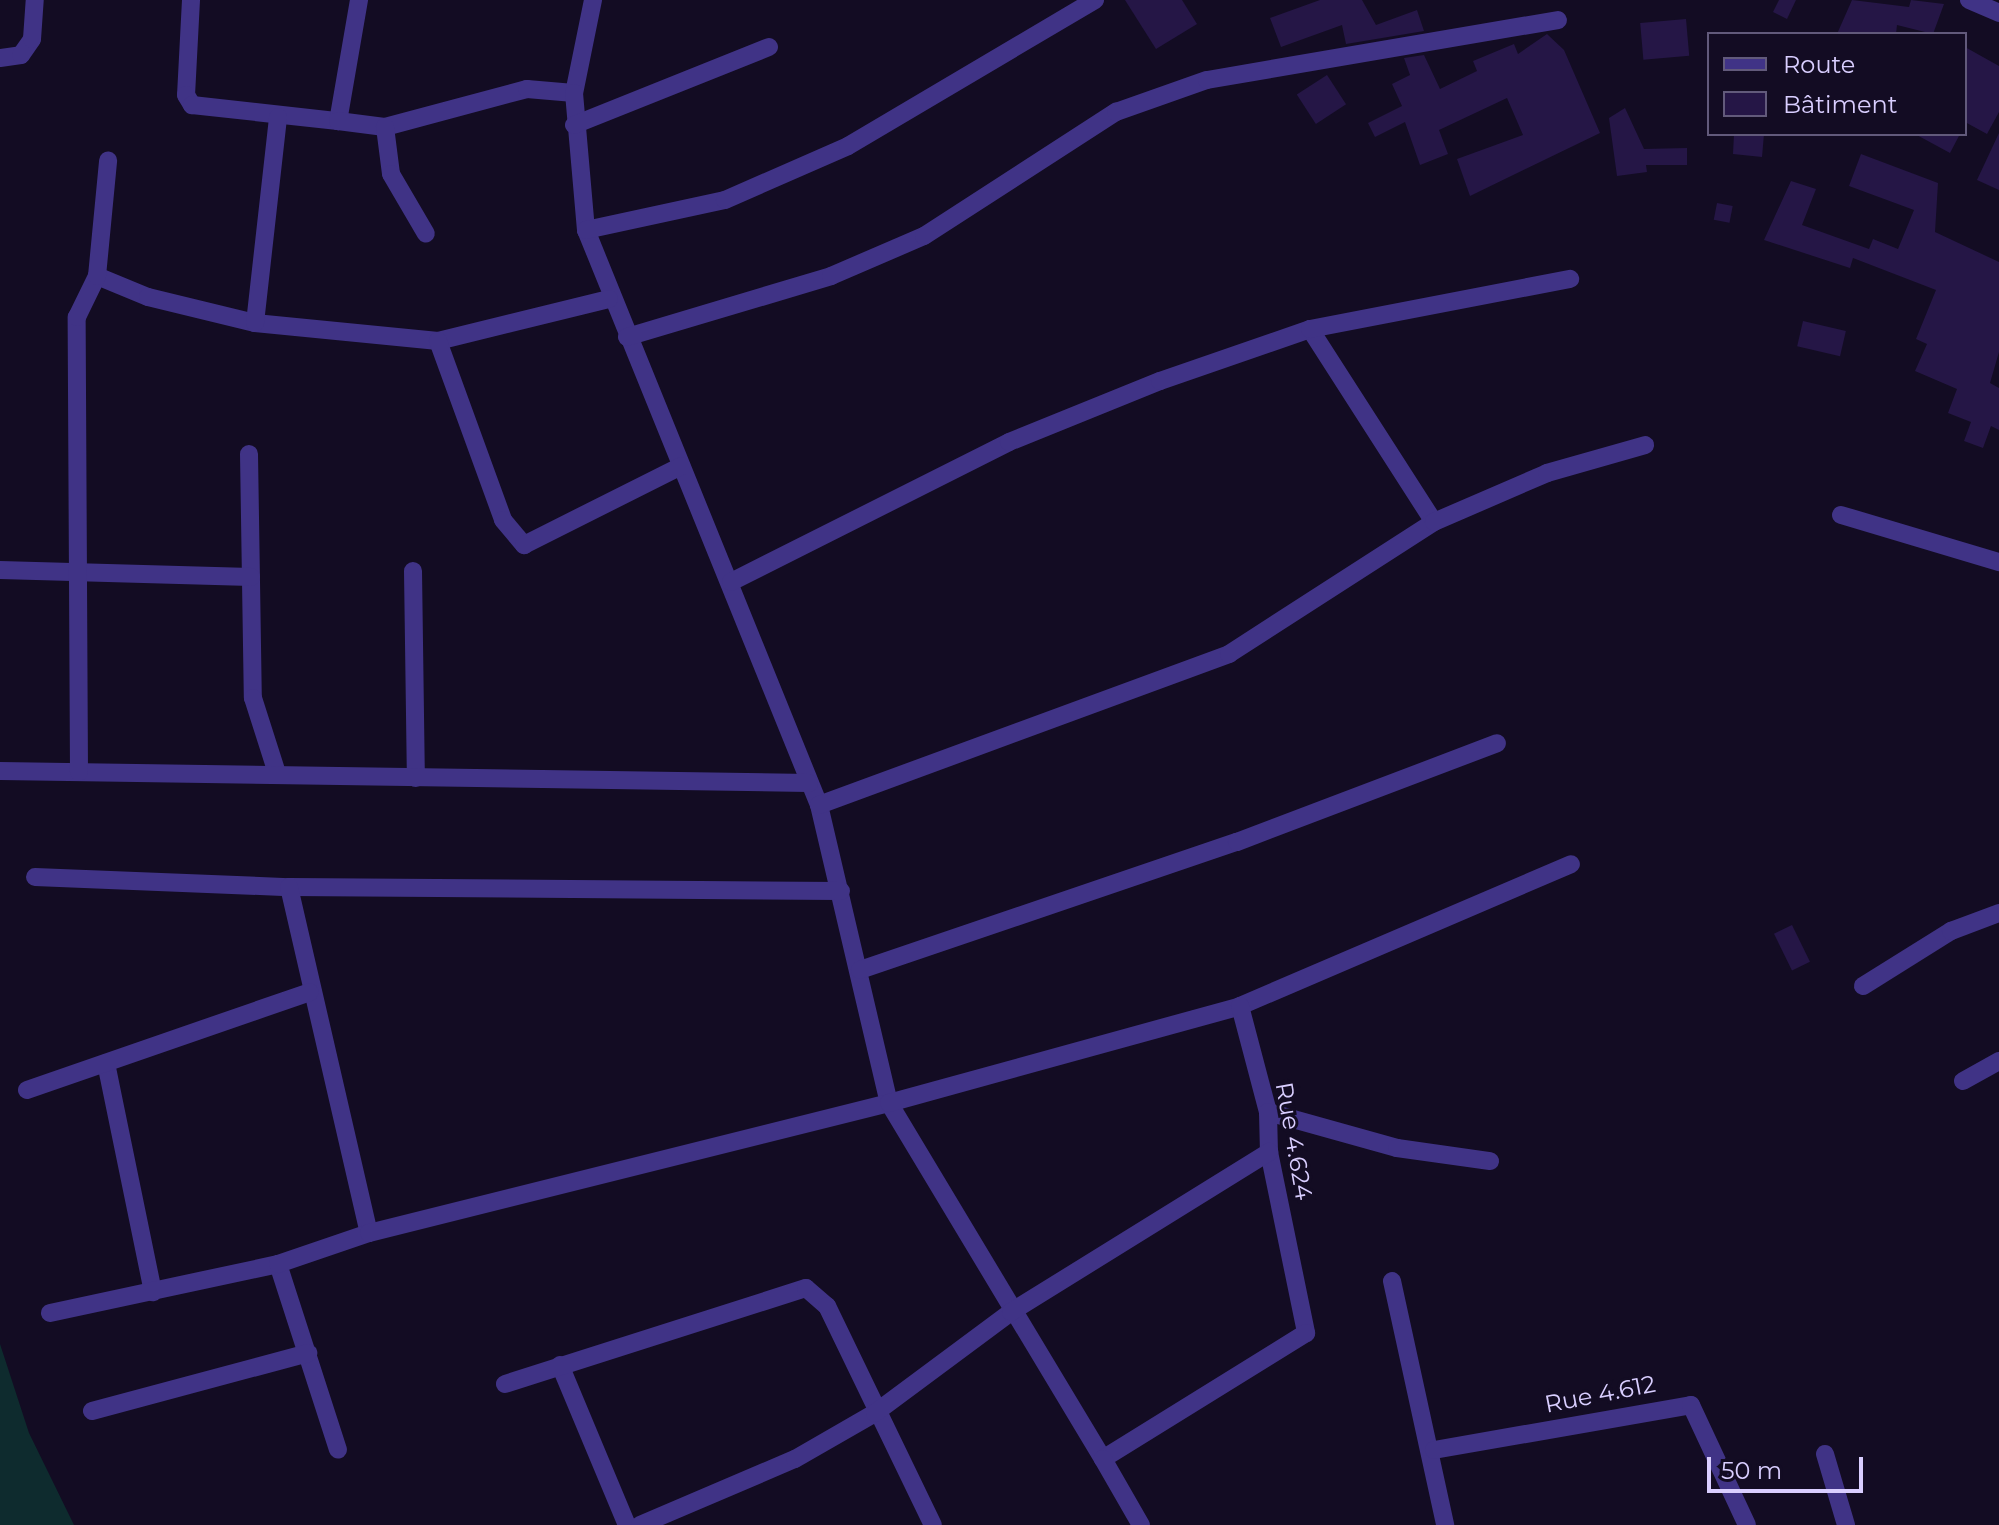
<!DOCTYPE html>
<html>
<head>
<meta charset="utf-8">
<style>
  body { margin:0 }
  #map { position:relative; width:1999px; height:1525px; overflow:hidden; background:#130c23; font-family:Montserrat,sans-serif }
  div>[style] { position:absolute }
  .green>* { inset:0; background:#0e2b2e }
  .building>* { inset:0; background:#251646; transform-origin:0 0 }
  .street>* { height:18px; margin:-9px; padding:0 9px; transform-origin:9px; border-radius:9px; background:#403386 }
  span { translate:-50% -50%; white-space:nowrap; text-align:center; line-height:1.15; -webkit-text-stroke:6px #130c23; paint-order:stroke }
  .street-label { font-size:24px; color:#d9ceff }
  .legend { position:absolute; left:1707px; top:32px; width:260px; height:104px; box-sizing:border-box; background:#130c23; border:2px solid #625a7b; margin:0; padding:10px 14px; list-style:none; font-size:24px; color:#d9ceff }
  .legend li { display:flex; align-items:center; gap:16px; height:40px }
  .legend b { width:40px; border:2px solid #625a7b }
  .scale { position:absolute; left:1707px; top:1457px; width:156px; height:36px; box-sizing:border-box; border:4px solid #d9ceff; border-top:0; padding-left:10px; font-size:24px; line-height:28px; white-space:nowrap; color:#d9ceff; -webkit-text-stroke:6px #130c23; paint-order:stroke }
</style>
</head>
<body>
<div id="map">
  <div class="green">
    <div style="clip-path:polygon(0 1344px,29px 1433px,74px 1525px,0 1525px)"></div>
  </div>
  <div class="building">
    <div style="clip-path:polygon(1125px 0,1182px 0,1197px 24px,1156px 49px)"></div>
    <div style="clip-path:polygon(1320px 0,1362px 0,1376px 25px,1417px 10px,1424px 31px,1346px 44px,1342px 25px,1281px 47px,1270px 18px)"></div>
    <div style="clip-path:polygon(1779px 0,1796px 0,1787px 19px,1773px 12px)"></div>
    <div style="clip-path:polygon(1852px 0,1909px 7px,1911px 0,1944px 4px,1933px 34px,1897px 25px,1896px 34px,1837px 34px)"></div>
    <div style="left:1686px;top:19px;width:37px;height:46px;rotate:85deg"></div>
    <div style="clip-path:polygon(1547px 34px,1564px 50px,1600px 133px,1470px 196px,1457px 159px,1523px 135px,1507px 98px,1439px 130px,1448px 154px,1420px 165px,1405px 122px,1375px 137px,1368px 123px,1402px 106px,1392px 84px,1410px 75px,1404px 58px,1424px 55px,1440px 89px,1477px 71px,1473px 61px,1514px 44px,1518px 54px)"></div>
    <div style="clip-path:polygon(1965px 47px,1999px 66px,1999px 112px,1987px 134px,1965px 122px)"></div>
    <div style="left:1327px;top:75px;width:35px;height:36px;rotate:57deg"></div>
    <div style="clip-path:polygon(1625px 108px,1644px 149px,1687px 148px,1687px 165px,1646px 165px,1647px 172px,1617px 176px,1609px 118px)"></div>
    <div style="clip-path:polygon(1999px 133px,1999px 190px,1977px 180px)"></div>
    <div style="clip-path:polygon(1734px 134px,1764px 134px,1762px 157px,1733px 154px)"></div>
    <div style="clip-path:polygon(1915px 134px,1960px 134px,1950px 153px)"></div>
    <div style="clip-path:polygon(1861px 154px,1938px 183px,1935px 232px,1999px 262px,1999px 352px,1990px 383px,1999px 388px,1999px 430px,1991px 426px,1983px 448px,1964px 441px,1971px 422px,1948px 413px,1957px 389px,1915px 371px,1927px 344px,1916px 339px,1936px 290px,1853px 258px,1850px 268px,1764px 240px,1791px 181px,1816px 189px,1802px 225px,1869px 249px,1873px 239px,1898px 249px,1914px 210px,1849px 186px)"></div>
    <div style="left:1717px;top:203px;width:16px;height:17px;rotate:11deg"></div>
    <div style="left:1803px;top:321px;width:44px;height:26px;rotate:13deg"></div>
    <div style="left:1792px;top:925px;width:41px;height:20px;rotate:64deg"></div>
  </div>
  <div class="street">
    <div style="left:191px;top:0;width:95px;rotate:93deg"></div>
    <div style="left:186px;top:95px;width:12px;rotate:59deg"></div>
    <div style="left:192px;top:105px;width:147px;rotate:6.3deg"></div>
    <div style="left:359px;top:0;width:123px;rotate:99.8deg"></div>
    <div style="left:338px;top:121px;width:47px;rotate:7.3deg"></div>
    <div style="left:385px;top:127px;width:147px;rotate:-15deg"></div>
    <div style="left:527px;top:89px;width:47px;rotate:4.9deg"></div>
    <div style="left:593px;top:0;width:95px;rotate:101.5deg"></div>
    <div style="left:574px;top:93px;width:138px;rotate:85deg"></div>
    <div style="left:586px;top:230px;width:620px;rotate:67.94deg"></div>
    <div style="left:819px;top:805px;width:306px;rotate:76.8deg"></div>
    <div style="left:889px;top:1103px;width:415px;rotate:59deg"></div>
    <div style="left:1969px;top:0;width:33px;rotate:23deg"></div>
    <div style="left:0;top:58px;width:21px;rotate:-8deg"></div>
    <div style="left:21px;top:55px;width:19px;rotate:-55deg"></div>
    <div style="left:32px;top:39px;width:39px;rotate:-86deg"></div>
    <div style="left:574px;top:125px;width:210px;rotate:-21.8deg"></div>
    <div style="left:385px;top:127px;width:47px;rotate:82.7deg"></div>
    <div style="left:391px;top:174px;width:69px;rotate:59.7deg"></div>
    <div style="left:586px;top:230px;width:142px;rotate:-12.2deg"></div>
    <div style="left:725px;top:200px;width:134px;rotate:-23.7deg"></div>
    <div style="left:848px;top:146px;width:287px;rotate:-30.6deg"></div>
    <div style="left:97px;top:276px;width:55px;rotate:22.4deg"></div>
    <div style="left:148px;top:297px;width:110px;rotate:13.7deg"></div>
    <div style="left:255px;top:323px;width:184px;rotate:5.6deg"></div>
    <div style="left:438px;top:341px;width:176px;rotate:-13.8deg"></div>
    <div style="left:255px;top:323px;width:207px;rotate:-83.6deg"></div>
    <div style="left:1310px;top:329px;width:229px;rotate:57.3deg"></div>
    <div style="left:627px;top:337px;width:213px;rotate:-16.6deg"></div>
    <div style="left:831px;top:276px;width:101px;rotate:-23.3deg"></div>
    <div style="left:924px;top:236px;width:229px;rotate:-32.9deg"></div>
    <div style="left:1116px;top:112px;width:96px;rotate:-19.4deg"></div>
    <div style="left:1207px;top:80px;width:356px;rotate:-9.7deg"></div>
    <div style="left:438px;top:341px;width:190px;rotate:70deg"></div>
    <div style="left:503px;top:520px;width:33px;rotate:50deg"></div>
    <div style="left:524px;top:545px;width:176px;rotate:-26.7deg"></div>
    <div style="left:249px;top:454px;width:244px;rotate:89.1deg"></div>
    <div style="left:253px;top:698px;width:76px;rotate:72.3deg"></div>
    <div style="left:1841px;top:515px;width:165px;rotate:16.6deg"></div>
    <div style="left:0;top:570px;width:251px;rotate:1.6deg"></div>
    <div style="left:413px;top:571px;width:207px;rotate:89.2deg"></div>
    <div style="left:731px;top:582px;width:311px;rotate:-26.7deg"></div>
    <div style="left:1009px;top:442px;width:163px;rotate:-22deg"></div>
    <div style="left:1160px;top:381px;width:159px;rotate:-19.1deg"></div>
    <div style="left:1310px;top:329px;width:265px;rotate:-10.9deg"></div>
    <div style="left:0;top:771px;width:809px;rotate:0.85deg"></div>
    <div style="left:79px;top:772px;width:455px;rotate:-90.3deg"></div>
    <div style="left:77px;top:317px;width:46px;rotate:-64deg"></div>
    <div style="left:97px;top:276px;width:116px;rotate:-84.5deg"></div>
    <div style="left:819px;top:805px;width:437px;rotate:-20.2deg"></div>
    <div style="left:1229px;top:654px;width:244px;rotate:-32.8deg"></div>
    <div style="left:1434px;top:522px;width:123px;rotate:-23.4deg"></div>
    <div style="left:1547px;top:473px;width:102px;rotate:-15.9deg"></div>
    <div style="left:35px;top:877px;width:254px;rotate:2.3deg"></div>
    <div style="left:289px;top:887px;width:552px;rotate:0.42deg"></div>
    <div style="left:289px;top:887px;width:355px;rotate:77deg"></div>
    <div style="left:860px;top:970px;width:398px;rotate:-18.8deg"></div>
    <div style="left:1237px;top:842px;width:278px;rotate:-20.8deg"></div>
    <div style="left:1863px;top:986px;width:104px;rotate:-32deg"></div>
    <div style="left:1951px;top:931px;width:51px;rotate:-20.6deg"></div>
    <div style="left:1240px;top:1006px;width:360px;rotate:-23.2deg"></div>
    <div style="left:106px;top:1063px;width:234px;rotate:78.4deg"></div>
    <div style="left:1963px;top:1081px;width:41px;rotate:-29.1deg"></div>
    <div style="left:27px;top:1090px;width:299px;rotate:-19.1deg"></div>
    <div style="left:1268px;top:1112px;width:134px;rotate:15.6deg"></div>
    <div style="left:1397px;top:1148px;width:94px;rotate:8deg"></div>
    <div style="left:278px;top:1264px;width:195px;rotate:72.1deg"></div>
    <div style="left:1392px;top:1281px;width:250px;rotate:77.7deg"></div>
    <div style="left:50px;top:1313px;width:233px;rotate:-12.1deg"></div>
    <div style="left:278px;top:1264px;width:96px;rotate:-18.8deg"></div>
    <div style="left:369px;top:1233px;width:536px;rotate:-14.04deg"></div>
    <div style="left:889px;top:1103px;width:364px;rotate:-15.4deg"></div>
    <div style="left:1240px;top:1006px;width:110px;rotate:75.2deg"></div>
    <div style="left:1268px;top:1112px;width:40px;rotate:88.6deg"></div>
    <div style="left:1269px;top:1152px;width:185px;rotate:78.4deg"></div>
    <div style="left:1306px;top:1333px;width:239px;rotate:148.2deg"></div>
    <div style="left:1103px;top:1459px;width:76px;rotate:60.1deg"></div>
    <div style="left:560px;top:1365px;width:173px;rotate:67.3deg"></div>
    <div style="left:505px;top:1384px;width:316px;rotate:-17.7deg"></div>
    <div style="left:806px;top:1288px;width:28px;rotate:41deg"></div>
    <div style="left:827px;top:1306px;width:243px;rotate:64.2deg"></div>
    <div style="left:92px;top:1411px;width:224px;rotate:-15deg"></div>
    <div style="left:1434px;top:1450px;width:261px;rotate:-9.9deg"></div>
    <div style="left:1691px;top:1405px;width:132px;rotate:65deg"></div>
    <div style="left:1825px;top:1454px;width:74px;rotate:73.5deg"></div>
    <div style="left:640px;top:1525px;width:168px;rotate:-23.1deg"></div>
    <div style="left:795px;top:1459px;width:92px;rotate:-29.9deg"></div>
    <div style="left:875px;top:1413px;width:169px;rotate:-36.6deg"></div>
    <div style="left:1011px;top:1312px;width:304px;rotate:-31.8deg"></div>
  </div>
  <div class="street-label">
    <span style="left:1294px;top:1141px;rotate:80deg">Rue 4.624</span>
    <span style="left:1600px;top:1394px;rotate:-11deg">Rue 4.612</span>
  </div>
  <ul class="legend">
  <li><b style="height:10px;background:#403386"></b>Route</li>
  <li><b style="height:22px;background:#251646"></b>Bâtiment</li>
  </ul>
  <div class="scale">50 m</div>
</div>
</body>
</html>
